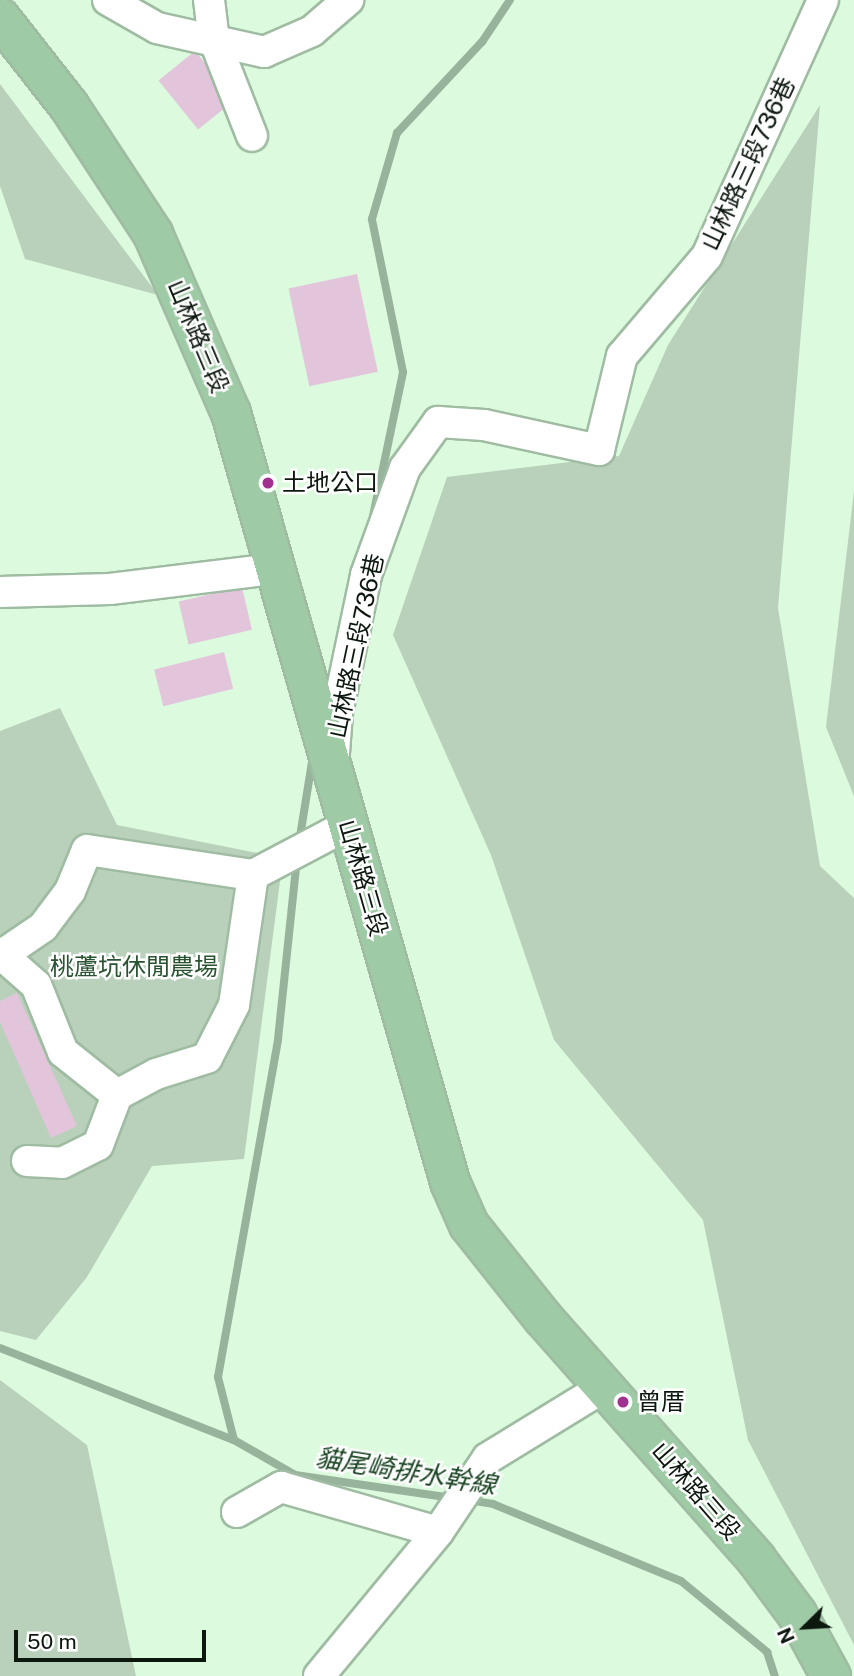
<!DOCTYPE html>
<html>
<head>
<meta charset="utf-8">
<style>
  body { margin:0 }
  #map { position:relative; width:854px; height:1676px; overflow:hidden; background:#dcfade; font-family:"Public Sans","Noto Sans TC",sans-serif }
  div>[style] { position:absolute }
  .green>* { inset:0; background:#b9d0bb }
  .stream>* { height:8px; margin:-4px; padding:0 4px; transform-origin:4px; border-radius:4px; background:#98b39b }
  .building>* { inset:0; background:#e2c4db; transform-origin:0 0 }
  .roads { filter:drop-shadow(2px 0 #9fbca2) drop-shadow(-2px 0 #9fbca2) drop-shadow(0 2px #9fbca2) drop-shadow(0 -2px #9fbca2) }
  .minor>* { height:30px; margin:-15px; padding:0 15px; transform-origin:15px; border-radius:15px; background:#fff }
  .major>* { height:38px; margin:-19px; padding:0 19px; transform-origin:19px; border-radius:19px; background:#9fcaa6 }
  .dots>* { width:19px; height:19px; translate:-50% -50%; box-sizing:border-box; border:4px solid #fdfdfd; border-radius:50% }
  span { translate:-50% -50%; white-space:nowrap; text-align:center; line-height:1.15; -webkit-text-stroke:5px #fdfdfd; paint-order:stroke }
  .street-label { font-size:24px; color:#0c170e }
  .poi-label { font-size:24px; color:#0c170e }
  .left { translate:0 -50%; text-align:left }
  .park-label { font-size:24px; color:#2a5431 }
  .water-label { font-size:26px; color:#194422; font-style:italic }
  .north { position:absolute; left:770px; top:1592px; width:70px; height:70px; -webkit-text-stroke:5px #fdfdfd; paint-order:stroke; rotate:246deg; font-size:19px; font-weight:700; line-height:28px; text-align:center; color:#0c170e }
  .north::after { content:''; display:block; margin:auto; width:24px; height:32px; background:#0c170e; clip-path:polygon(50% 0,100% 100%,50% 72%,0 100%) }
  .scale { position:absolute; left:14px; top:1630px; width:192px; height:32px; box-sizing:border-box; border:4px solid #0c170e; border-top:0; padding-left:9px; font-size:21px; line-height:24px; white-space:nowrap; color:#0c170e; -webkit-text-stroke:5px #fdfdfd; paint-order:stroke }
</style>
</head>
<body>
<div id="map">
  <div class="green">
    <div style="clip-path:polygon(0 84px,158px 295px,25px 259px,0 186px)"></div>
    <div style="clip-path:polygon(820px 105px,778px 608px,820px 866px,854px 898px,854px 1645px,748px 1440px,703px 1220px,554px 1040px,491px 855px,393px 635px,447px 477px,619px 456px,668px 345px)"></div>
    <div style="clip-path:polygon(854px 491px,854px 796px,826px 727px)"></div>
    <div style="clip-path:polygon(60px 708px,117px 825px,283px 858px,244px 1159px,152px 1166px,87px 1277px,36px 1340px,0 1331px,0 731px)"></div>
    <div style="clip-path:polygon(0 1380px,87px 1445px,136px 1676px,0 1676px)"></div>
  </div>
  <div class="stream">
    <div style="left:373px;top:516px;width:147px;rotate:-78.2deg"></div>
    <div style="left:403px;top:372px;width:156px;rotate:-101.5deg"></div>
    <div style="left:372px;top:219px;width:90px;rotate:-73.8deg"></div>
    <div style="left:397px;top:133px;width:125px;rotate:-47deg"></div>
    <div style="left:482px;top:42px;width:50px;rotate:-56.3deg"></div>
    <div style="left:299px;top:843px;width:88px;rotate:-80.9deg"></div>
    <div style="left:0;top:1348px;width:251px;rotate:21.5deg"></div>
    <div style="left:234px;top:1440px;width:70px;rotate:29.8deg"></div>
    <div style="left:295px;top:1475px;width:159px;rotate:8.3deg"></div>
    <div style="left:234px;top:1440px;width:65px;rotate:-104.3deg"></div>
    <div style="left:218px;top:1377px;width:343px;rotate:-79.9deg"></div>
    <div style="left:278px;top:1039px;width:181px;rotate:-84deg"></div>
    <div style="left:468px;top:1500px;width:25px;rotate:9deg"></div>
    <div style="left:493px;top:1504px;width:203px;rotate:22.3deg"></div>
    <div style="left:681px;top:1581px;width:112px;rotate:39.5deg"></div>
    <div style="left:767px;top:1652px;width:25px;rotate:72deg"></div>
  </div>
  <div class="building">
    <div style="left:195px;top:51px;width:63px;height:47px;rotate:51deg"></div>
    <div style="left:357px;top:274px;width:100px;height:70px;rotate:78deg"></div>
    <div style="left:242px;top:587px;width:44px;height:65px;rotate:77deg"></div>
    <div style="left:224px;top:652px;width:38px;height:72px;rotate:76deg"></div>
    <div style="clip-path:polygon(17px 993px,77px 1126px,51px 1138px,0 1022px,0 1001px)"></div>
  </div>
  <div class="roads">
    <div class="minor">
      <div style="left:108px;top:0;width:56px;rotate:29.7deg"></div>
      <div style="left:157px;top:28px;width:110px;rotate:12.6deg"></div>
      <div style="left:264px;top:52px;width:52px;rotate:-23.6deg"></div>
      <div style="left:312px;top:31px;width:48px;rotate:-40.7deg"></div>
      <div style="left:209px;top:0;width:39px;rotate:83deg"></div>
      <div style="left:214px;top:39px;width:104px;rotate:68.6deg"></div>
      <div style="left:0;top:592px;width:110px;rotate:-1.6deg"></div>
      <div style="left:110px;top:589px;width:165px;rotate:-7deg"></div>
      <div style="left:334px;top:753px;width:40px;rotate:-85.7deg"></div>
      <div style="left:337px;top:713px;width:141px;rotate:-78.1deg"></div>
      <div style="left:366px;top:575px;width:114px;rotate:-70deg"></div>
      <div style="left:405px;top:468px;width:57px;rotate:-54.3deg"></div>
      <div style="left:438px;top:422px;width:46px;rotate:3.7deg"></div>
      <div style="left:484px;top:425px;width:118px;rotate:12.3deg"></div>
      <div style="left:599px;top:450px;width:97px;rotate:-76.3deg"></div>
      <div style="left:622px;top:356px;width:131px;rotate:-49.6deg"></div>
      <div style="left:707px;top:256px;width:281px;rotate:-65.6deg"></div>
      <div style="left:87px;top:850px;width:168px;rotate:8.6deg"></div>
      <div style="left:253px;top:875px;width:131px;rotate:98.3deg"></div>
      <div style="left:234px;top:1005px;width:59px;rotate:117deg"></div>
      <div style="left:207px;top:1058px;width:53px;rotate:162.6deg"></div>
      <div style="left:156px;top:1074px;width:44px;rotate:151.7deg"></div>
      <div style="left:117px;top:1095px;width:69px;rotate:-141.5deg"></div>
      <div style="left:63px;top:1052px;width:72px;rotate:-111.9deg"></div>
      <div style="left:36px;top:985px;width:45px;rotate:-138.6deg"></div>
      <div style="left:2px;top:955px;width:50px;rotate:-34.3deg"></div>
      <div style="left:43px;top:927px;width:45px;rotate:-53.1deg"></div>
      <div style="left:70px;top:891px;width:44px;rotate:-67.5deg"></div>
      <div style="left:253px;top:875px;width:107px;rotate:-27.8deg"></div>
      <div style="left:27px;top:1161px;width:35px;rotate:3deg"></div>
      <div style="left:62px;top:1163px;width:40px;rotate:-26.6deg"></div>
      <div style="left:98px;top:1145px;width:53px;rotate:-69.2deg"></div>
      <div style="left:237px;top:1512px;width:51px;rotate:-29.6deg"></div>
      <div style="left:281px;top:1487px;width:163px;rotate:16deg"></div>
      <div style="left:319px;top:1676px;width:187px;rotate:-50.4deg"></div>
      <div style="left:438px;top:1532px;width:89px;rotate:-56deg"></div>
      <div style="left:488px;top:1458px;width:136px;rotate:-31.5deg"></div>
    </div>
    <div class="major">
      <div style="left:0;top:18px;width:112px;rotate:51.9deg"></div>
      <div style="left:69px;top:106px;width:153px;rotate:56.7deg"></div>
      <div style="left:153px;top:234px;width:195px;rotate:66.5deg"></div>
      <div style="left:231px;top:413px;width:800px;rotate:74.1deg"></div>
      <div style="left:450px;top:1182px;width:47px;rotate:66.2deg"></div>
      <div style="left:469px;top:1225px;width:119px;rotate:51.5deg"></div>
      <div style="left:543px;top:1318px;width:322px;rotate:48.5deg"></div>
      <div style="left:756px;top:1559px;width:69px;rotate:53.3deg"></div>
      <div style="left:797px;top:1614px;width:71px;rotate:61.3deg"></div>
    </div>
  </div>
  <div class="dots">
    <div style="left:268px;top:483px;background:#a0318f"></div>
    <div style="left:623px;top:1402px;background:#a0318f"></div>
  </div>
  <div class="street-label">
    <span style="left:748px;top:164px;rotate:-65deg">山林路三段736巷</span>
    <span style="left:198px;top:336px;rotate:67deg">山林路三段</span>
    <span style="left:356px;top:646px;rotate:-78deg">山林路三段736巷</span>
    <span style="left:363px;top:878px;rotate:74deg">山林路三段</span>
    <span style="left:696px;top:1491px;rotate:49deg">山林路三段</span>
  </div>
  <div class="poi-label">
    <span class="left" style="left:282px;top:483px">土地公口</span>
    <span class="left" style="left:637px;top:1402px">曾厝</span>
  </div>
  <div class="park-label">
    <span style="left:134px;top:967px">桃蘆坑休閒農場</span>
  </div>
  <div class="water-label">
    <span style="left:406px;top:1471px;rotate:9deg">貓尾崎排水幹線</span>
  </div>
  <div class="north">N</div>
  <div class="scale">50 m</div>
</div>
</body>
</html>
